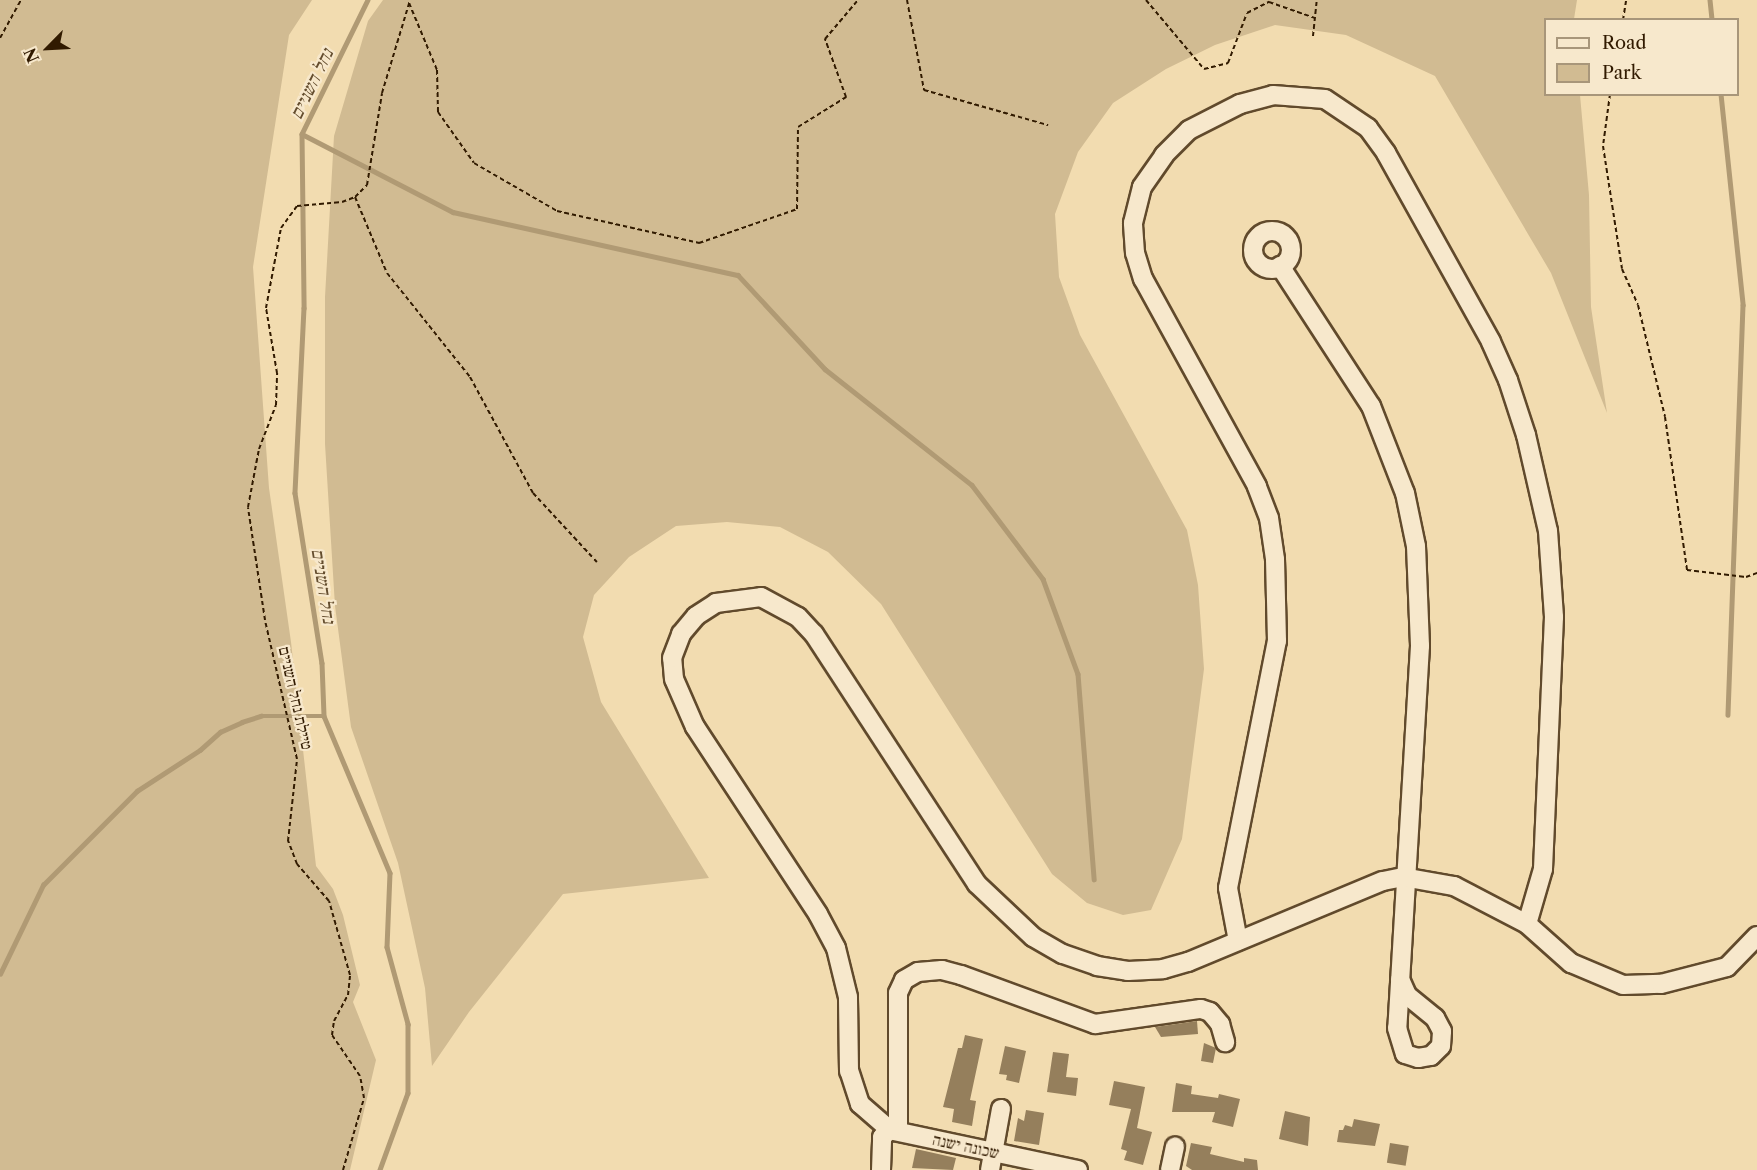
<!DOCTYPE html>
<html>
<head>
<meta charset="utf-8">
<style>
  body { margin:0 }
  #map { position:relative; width:1757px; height:1170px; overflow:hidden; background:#f2dcb0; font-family:"Libre Caslon Text","Frank Ruhl Libre",serif }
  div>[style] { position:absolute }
  .green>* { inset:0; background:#d1bb92 }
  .stream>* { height:4.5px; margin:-2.25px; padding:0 2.25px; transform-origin:2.25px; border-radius:2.25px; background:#b09a74 }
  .building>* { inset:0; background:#957f5c; transform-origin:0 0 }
  .path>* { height:2px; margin-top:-1px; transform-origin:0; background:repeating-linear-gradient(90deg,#311a00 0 4.5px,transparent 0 7.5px) }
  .roads { filter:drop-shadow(2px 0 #614a2c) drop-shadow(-2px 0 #614a2c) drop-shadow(0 2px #614a2c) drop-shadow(0 -2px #614a2c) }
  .minor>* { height:18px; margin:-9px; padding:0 9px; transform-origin:9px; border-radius:9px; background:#f7e8cc }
  .minor>.ring { margin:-9px; padding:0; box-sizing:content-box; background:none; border:18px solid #f7e8cc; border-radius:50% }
  span { translate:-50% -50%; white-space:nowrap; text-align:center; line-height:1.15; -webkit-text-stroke:4.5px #f7e8cc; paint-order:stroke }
  .street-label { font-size:16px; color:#311a00 }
  .water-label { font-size:18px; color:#644d2e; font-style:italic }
  .legend { position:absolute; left:1544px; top:18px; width:195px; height:78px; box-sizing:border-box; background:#f7e8cc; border:2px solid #a8967a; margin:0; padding:8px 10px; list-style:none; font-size:18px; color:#311a00 }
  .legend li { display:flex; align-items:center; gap:12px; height:30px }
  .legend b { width:30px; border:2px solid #a8967a }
  .north { position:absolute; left:18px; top:18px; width:60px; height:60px; -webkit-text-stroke:4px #f7e8cc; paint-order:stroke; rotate:246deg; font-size:16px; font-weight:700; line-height:24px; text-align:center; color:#311a00 }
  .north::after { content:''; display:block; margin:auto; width:21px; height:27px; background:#311a00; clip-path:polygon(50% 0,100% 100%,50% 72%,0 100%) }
</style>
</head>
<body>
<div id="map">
  <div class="green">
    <div style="clip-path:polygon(0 0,312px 0,289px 35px,253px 267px,269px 488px,291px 642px,316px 866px,333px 889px,343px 915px,360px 985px,353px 1002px,376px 1060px,350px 1170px,0 1170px)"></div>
    <div style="clip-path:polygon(383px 0,1577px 0,1574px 19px,1546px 20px,1546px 94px,1580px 95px,1589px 195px,1591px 307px,1607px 413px,1551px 273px,1435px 76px,1346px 35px,1275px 25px,1215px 45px,1166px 69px,1113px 103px,1078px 152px,1055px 214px,1059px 277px,1080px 335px,1187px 530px,1198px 585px,1204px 669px,1182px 839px,1151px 910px,1123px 915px,1087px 903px,1052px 874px,881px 604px,828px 552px,780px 527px,727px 522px,676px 526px,629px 557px,594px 595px,583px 637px,601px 702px,709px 878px,563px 894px,469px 1012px,432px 1066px,425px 988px,398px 863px,351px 727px,335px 606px,325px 444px,325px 297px,334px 136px,368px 21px)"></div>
  </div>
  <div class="stream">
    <div style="left:368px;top:0;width:149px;rotate:116.2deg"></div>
    <div style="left:302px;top:134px;width:174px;rotate:89.3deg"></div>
    <div style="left:304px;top:308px;width:185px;rotate:92.8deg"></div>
    <div style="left:295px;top:493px;width:172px;rotate:81deg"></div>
    <div style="left:322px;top:663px;width:53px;rotate:87.8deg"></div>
    <div style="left:324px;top:716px;width:170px;rotate:67.2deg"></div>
    <div style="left:390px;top:873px;width:74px;rotate:92.3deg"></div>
    <div style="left:387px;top:947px;width:80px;rotate:74.7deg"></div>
    <div style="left:408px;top:1024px;width:69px;rotate:90deg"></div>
    <div style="left:408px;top:1093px;width:82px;rotate:110deg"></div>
    <div style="left:1710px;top:0;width:20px;rotate:84deg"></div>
    <div style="left:1721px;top:94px;width:212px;rotate:84deg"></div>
    <div style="left:1743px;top:305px;width:410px;rotate:92.1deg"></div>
    <div style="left:302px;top:134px;width:170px;rotate:27.3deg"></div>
    <div style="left:453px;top:212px;width:292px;rotate:12.5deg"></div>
    <div style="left:738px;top:275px;width:128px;rotate:47.2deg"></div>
    <div style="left:825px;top:369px;width:187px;rotate:38.3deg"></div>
    <div style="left:972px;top:485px;width:118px;rotate:52.9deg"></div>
    <div style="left:1043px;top:579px;width:101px;rotate:69.8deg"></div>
    <div style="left:1078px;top:674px;width:206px;rotate:85.5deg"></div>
    <div style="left:0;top:974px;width:99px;rotate:-64.2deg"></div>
    <div style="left:43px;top:885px;width:133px;rotate:-45deg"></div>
    <div style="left:137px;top:791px;width:75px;rotate:-33.1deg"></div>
    <div style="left:200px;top:750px;width:27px;rotate:-42deg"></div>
    <div style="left:220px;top:732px;width:24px;rotate:-24deg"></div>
    <div style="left:242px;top:722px;width:20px;rotate:-18deg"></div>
    <div style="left:261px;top:716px;width:63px"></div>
  </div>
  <div class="building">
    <div style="clip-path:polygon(1197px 1021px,1198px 1034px,1161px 1037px,1155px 1027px)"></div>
    <div style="clip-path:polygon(965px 1035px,983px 1039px,970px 1100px,976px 1101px,972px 1126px,952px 1122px,954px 1109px,943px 1107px,958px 1048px,962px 1048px)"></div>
    <div style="clip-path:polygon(1204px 1043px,1216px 1048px,1213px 1063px,1201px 1061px)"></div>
    <div style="clip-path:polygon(1005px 1046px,1026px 1051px,1019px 1083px,1006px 1080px,1007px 1075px,999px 1074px)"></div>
    <div style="clip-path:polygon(1053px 1052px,1069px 1054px,1066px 1077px,1078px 1078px,1076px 1096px,1047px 1092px)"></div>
    <div style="clip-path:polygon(1114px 1081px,1145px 1087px,1137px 1128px,1152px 1132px,1143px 1165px,1124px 1160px,1127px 1151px,1121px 1149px,1131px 1109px,1109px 1105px)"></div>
    <div style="clip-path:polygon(1176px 1083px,1192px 1086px,1191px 1094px,1218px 1098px,1219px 1094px,1240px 1099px,1233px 1127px,1212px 1122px,1215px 1112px,1172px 1112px)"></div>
    <div style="clip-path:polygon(1026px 1110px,1044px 1113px,1039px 1145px,1014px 1141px,1018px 1118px,1024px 1121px)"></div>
    <div style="clip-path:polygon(1285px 1111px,1310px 1117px,1308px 1146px,1279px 1139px)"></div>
    <div style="clip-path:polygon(1354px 1119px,1380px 1124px,1375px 1146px,1337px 1142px,1339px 1130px,1343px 1130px,1345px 1125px,1352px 1127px)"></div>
    <div style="clip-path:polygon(1191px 1143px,1212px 1147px,1210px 1154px,1244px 1162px,1244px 1158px,1257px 1160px,1258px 1170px,1192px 1170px,1186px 1166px)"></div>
    <div style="left:1390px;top:1143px;width:19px;height:20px;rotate:9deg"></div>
    <div style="clip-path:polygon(916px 1149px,956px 1158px,953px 1170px,912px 1168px)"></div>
  </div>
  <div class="path">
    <div style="left:907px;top:0;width:92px;rotate:79.3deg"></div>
    <div style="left:924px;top:90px;width:129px;rotate:15.8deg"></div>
    <div style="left:1146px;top:0;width:90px;rotate:50deg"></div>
    <div style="left:1204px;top:69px;width:25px;rotate:-14deg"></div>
    <div style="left:1228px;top:63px;width:53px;rotate:-69.2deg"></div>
    <div style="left:1247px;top:13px;width:25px;rotate:-27deg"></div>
    <div style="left:1269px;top:2px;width:49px;rotate:19.2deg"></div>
    <div style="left:409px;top:3px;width:73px;rotate:67.3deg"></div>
    <div style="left:437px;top:70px;width:42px;rotate:88.6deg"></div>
    <div style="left:438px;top:112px;width:62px;rotate:54.8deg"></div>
    <div style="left:474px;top:163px;width:96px;rotate:30deg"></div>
    <div style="left:557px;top:211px;width:146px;rotate:12.7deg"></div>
    <div style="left:699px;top:243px;width:104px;rotate:-19.1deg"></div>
    <div style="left:797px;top:209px;width:82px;rotate:-89.3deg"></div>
    <div style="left:798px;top:127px;width:57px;rotate:-32deg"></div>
    <div style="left:846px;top:97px;width:62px;rotate:-109.9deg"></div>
    <div style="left:825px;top:39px;width:51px;rotate:-49.8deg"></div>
    <div style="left:1623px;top:20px;width:20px;rotate:-81deg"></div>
    <div style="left:1313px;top:36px;width:36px;rotate:-84deg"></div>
    <div style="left:0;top:38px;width:43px;rotate:-61.1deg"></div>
    <div style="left:1610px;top:94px;width:52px;rotate:97.7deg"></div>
    <div style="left:1603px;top:146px;width:124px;rotate:81.2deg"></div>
    <div style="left:1622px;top:269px;width:39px;rotate:66deg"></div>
    <div style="left:1638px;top:305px;width:115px;rotate:76.4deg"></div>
    <div style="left:1665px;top:417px;width:155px;rotate:81.8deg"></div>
    <div style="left:1687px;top:570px;width:59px;rotate:6.8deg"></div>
    <div style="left:1746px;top:577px;width:12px;rotate:-20deg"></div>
    <div style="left:355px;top:197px;width:82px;rotate:67.2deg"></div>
    <div style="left:387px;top:273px;width:133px;rotate:51.4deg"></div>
    <div style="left:470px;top:377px;width:132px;rotate:61.5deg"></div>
    <div style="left:533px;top:493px;width:94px;rotate:47.2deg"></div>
    <div style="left:343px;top:1170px;width:75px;rotate:-73.7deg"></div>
    <div style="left:364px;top:1098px;width:22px;rotate:-100deg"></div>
    <div style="left:360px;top:1076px;width:50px;rotate:-124.3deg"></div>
    <div style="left:332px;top:1035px;width:14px;rotate:-82deg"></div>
    <div style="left:334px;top:1021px;width:30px;rotate:-62deg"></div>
    <div style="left:348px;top:995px;width:20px;rotate:-84deg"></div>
    <div style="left:350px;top:975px;width:77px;rotate:-105.8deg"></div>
    <div style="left:329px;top:901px;width:49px;rotate:-130.9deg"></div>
    <div style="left:297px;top:864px;width:25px;rotate:-111deg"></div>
    <div style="left:288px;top:841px;width:82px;rotate:-83.7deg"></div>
    <div style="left:297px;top:759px;width:143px;rotate:-103deg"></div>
    <div style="left:265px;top:620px;width:114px;rotate:-98.6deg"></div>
    <div style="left:248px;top:507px;width:59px;rotate:-79.3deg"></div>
    <div style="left:259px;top:449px;width:47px;rotate:-68.9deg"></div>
    <div style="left:276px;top:405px;width:32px;rotate:-88deg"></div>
    <div style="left:277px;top:373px;width:66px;rotate:-99.6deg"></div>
    <div style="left:266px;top:308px;width:81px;rotate:-79.4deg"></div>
    <div style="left:281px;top:228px;width:27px;rotate:-54deg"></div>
    <div style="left:297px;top:206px;width:45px;rotate:-5.1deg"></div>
    <div style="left:342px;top:202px;width:14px;rotate:-21deg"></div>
    <div style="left:355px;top:197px;width:17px;rotate:-45deg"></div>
    <div style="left:367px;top:185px;width:93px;rotate:-80.7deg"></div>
    <div style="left:382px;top:93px;width:97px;rotate:-73.2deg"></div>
  </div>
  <div class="roads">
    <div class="minor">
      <div class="ring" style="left:1253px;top:231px;width:20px;height:20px"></div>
      <div style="left:1280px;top:266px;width:167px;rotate:57deg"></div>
      <div style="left:1371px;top:406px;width:93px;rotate:68.7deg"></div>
      <div style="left:1405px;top:493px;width:54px;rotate:78.3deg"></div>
      <div style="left:1416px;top:546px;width:100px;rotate:87.7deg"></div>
      <div style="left:1420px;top:646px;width:383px;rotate:93.4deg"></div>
      <div style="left:1397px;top:1028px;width:27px;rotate:73deg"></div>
      <div style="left:1405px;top:1054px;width:14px;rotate:17deg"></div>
      <div style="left:1418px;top:1058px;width:13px;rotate:-9deg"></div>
      <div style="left:1431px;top:1056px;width:14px;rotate:-45deg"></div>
      <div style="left:1441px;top:1046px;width:15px;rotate:-86deg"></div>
      <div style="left:1442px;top:1031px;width:15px;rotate:-118deg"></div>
      <div style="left:1435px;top:1018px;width:36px;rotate:-141deg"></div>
      <div style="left:1407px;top:995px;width:17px;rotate:-114deg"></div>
      <div style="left:1238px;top:941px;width:54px;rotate:-100.7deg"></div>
      <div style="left:1228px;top:888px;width:252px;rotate:-78.8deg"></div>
      <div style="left:1277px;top:641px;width:82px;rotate:-91.4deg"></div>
      <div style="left:1275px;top:559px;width:41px;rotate:-98.3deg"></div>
      <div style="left:1269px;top:518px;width:34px;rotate:-111deg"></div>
      <div style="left:1257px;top:486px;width:236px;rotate:-118.8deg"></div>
      <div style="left:1143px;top:279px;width:27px;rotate:-107deg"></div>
      <div style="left:1135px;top:253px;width:30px;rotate:-94deg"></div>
      <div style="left:1133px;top:223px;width:37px;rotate:-76deg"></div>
      <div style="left:1142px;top:187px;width:39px;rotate:-55deg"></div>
      <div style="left:1164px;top:155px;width:35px;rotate:-45deg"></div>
      <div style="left:1189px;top:130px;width:57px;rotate:-27deg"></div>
      <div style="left:1240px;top:104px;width:34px;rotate:-15deg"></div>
      <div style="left:1273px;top:95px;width:52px;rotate:4.4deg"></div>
      <div style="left:1325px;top:99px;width:52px;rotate:34deg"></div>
      <div style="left:1368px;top:128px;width:31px;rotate:54deg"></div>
      <div style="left:1386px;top:153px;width:216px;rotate:60.9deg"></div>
      <div style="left:1491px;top:342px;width:42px;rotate:65.9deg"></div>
      <div style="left:1508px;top:380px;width:58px;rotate:71.9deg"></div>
      <div style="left:1526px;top:435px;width:98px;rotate:77.1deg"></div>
      <div style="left:1548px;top:531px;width:86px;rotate:86deg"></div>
      <div style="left:1554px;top:617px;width:252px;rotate:92.5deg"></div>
      <div style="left:1543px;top:869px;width:57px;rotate:106.2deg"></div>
      <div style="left:898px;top:1131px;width:138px;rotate:-90deg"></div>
      <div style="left:898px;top:993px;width:14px;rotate:-65deg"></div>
      <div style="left:904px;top:980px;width:16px;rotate:-30deg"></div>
      <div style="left:918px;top:972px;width:24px;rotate:-5deg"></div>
      <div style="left:942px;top:970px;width:20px;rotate:15deg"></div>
      <div style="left:961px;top:975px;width:143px;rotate:20.1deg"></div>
      <div style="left:1095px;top:1024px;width:107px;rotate:-8.1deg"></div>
      <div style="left:1201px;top:1009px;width:9px;rotate:18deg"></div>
      <div style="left:1210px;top:1012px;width:16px;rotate:50deg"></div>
      <div style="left:1220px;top:1024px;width:19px;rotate:74deg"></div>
      <div style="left:881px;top:1170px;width:33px;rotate:-88deg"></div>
      <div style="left:882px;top:1137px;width:11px;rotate:-41deg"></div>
      <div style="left:990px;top:1170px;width:62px;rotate:-79.8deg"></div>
      <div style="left:1078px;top:1170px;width:192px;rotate:-168deg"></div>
      <div style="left:890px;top:1130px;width:40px;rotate:-139deg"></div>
      <div style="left:860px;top:1104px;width:35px;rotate:-108deg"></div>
      <div style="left:849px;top:1071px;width:74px;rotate:-90.8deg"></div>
      <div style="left:848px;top:997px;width:50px;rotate:-103.8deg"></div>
      <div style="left:836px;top:948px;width:38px;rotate:-118deg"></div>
      <div style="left:818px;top:914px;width:224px;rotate:-123.3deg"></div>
      <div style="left:695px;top:727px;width:52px;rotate:-113.6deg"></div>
      <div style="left:674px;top:679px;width:21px;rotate:-95deg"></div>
      <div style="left:672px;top:658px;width:26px;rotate:-69deg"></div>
      <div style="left:681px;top:634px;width:23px;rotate:-50deg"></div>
      <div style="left:696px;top:616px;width:24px;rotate:-33deg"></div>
      <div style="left:716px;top:603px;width:45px;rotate:-7.6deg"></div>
      <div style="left:761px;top:597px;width:42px;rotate:28.4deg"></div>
      <div style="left:798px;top:617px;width:23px;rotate:47deg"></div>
      <div style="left:814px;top:634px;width:298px;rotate:56.9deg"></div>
      <div style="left:977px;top:884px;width:77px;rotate:43.4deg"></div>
      <div style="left:1033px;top:937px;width:34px;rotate:30deg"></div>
      <div style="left:1063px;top:954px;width:36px;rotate:19deg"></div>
      <div style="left:1097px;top:966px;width:31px;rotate:9deg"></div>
      <div style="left:1128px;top:971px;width:35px;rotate:-3deg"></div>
      <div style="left:1163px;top:969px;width:26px;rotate:-16deg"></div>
      <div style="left:1188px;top:962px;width:211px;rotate:-22.6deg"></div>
      <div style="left:1383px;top:881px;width:20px;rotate:-11deg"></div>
      <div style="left:1403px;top:877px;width:52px;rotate:10deg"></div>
      <div style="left:1454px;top:886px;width:82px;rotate:27.5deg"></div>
      <div style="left:1527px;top:924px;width:59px;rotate:41.6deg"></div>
      <div style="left:1571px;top:963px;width:56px;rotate:22.9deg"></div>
      <div style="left:1623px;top:985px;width:38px;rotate:-2deg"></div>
      <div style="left:1661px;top:984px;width:68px;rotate:-14.4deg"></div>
      <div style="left:1727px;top:967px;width:43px;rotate:-45.9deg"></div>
      <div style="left:1170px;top:1170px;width:24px;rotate:-78deg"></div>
    </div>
  </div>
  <div class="street-label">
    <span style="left:296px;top:698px;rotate:77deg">טיילת נחל השניים</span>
    <span style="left:966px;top:1146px;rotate:12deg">שכונה ישנה</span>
  </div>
  <div class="water-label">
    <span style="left:312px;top:84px;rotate:-64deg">נחל השניים</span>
    <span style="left:323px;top:586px;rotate:81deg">נחל השניים</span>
  </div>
  <ul class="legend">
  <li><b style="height:8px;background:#f7e8cc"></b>Road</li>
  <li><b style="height:16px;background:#d1bb92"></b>Park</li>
  </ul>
  <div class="north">N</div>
</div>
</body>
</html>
